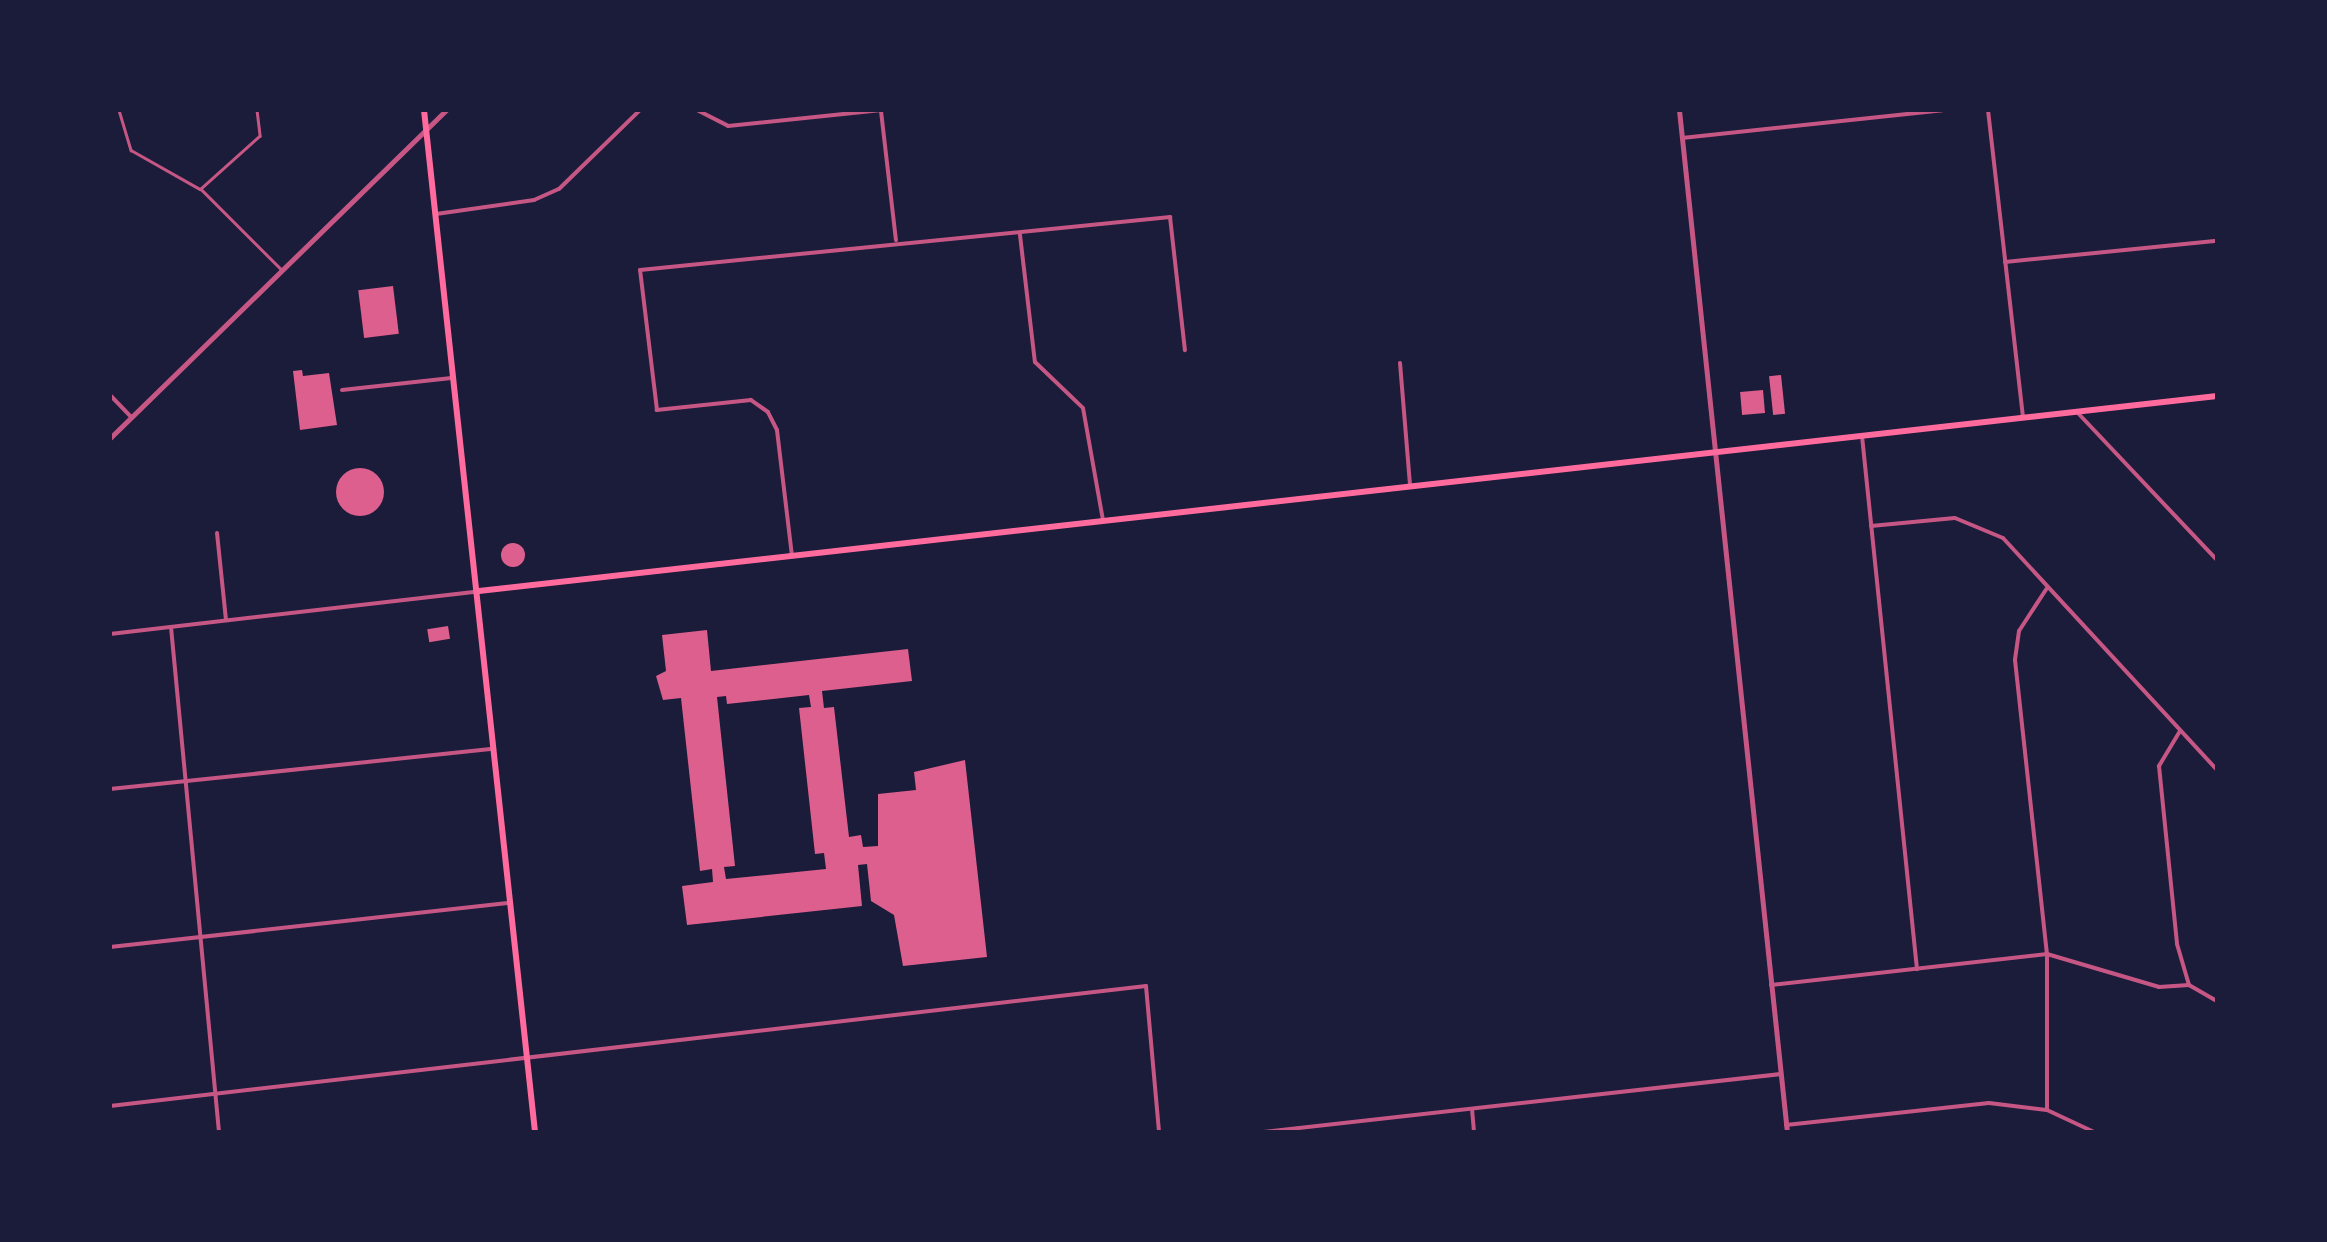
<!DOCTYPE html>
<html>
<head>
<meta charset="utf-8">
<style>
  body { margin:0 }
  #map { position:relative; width:2327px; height:1242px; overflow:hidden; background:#1b1b3a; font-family:"Roboto Serif",serif }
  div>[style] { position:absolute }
  .building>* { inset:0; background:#dd5f8e; transform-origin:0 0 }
  .round { border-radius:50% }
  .service>* { height:2.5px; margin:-1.25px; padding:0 1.25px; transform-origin:1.25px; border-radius:1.25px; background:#c65784 }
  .minor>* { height:4px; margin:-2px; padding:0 2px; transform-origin:2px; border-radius:2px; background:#c65784 }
  .tertiary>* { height:5px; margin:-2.5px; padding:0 2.5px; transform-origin:2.5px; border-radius:2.5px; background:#c65784 }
  .secondary>* { height:6px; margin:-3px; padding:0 3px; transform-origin:3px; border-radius:3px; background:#ff6b9d }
  .primary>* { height:6px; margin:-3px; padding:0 3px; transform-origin:3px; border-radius:3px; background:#ff6b9d }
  span { translate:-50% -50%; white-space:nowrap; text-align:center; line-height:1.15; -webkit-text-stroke:10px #1b1b3a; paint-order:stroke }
  .frame { position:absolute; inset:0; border:112px solid #1b1b3a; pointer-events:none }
</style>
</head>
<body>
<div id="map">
  <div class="building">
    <div style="left:393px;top:286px;width:48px;height:35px;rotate:83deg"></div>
    <div style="clip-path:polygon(302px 370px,303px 376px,329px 373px,337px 425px,300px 430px,293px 371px)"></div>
    <div style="left:1781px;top:375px;width:39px;height:12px;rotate:84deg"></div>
    <div style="left:1763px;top:390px;width:23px;height:23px;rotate:85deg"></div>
    <div class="round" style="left:336px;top:468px;width:48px;height:48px"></div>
    <div class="round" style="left:501px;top:543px;width:24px;height:24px"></div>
    <div style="left:448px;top:626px;width:13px;height:21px;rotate:81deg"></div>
    <div style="clip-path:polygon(evenodd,707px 630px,711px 671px,908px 649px,912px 681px,822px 691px,824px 708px,834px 707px,849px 837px,861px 835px,863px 847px,878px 846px,878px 794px,916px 790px,914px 772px,965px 760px,987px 957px,903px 966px,894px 915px,871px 901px,867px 864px,858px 865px,862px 906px,687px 925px,682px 886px,713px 882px,712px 869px,700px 871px,681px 698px,663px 700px,656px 676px,666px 671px,662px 635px,707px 630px,809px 695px,811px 707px,799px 708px,815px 854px,824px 853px,826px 869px,726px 879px,724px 867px,735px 866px,717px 697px,726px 696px,727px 704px,809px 695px)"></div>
  </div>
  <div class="service">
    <div style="left:119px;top:110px;width:42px;rotate:73.3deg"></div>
    <div style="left:131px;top:150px;width:79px;rotate:29.5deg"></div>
    <div style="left:257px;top:110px;width:26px;rotate:83deg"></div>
    <div style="left:260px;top:136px;width:79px;rotate:138.1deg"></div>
    <div style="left:201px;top:189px;width:113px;rotate:45deg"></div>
  </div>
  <div class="minor">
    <div style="left:697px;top:110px;width:35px;rotate:27deg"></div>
    <div style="left:728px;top:126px;width:157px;rotate:-5.9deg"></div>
    <div style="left:1988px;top:110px;width:309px;rotate:83.5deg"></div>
    <div style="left:881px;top:111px;width:130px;rotate:83.4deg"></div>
    <div style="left:1682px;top:138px;width:262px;rotate:-6.1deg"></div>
    <div style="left:436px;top:214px;width:99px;rotate:-8.1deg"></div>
    <div style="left:534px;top:200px;width:27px;rotate:-24deg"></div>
    <div style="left:559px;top:189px;width:113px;rotate:-44.3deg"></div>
    <div style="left:1020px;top:235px;width:128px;rotate:83.3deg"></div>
    <div style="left:1035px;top:362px;width:66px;rotate:43.8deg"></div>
    <div style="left:1083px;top:408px;width:114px;rotate:79.9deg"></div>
    <div style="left:2005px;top:262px;width:213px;rotate:-5.7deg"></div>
    <div style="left:1400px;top:363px;width:122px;rotate:85.3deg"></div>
    <div style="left:342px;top:390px;width:110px;rotate:-6.3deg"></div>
    <div style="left:110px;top:395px;width:30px;rotate:46deg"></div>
    <div style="left:2076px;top:411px;width:205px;rotate:46.6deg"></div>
    <div style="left:1862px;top:436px;width:536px;rotate:84.11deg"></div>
    <div style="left:1871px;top:526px;width:84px;rotate:-5.4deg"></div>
    <div style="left:1955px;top:518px;width:52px;rotate:22.6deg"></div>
    <div style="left:2003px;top:538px;width:316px;rotate:47.3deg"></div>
    <div style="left:217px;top:533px;width:87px;rotate:84.1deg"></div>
    <div style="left:792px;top:556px;width:127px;rotate:-96.8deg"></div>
    <div style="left:777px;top:430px;width:20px;rotate:-117deg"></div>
    <div style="left:768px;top:412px;width:21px;rotate:-145deg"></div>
    <div style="left:751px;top:400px;width:95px;rotate:173.9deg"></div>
    <div style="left:657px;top:410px;width:141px;rotate:-96.9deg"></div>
    <div style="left:640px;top:270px;width:533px;rotate:-5.71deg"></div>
    <div style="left:1170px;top:217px;width:134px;rotate:83.6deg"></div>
    <div style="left:2047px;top:588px;width:51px;rotate:123.1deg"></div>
    <div style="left:2019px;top:631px;width:29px;rotate:98deg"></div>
    <div style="left:2015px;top:660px;width:296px;rotate:83.8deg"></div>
    <div style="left:2047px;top:954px;width:156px;rotate:90deg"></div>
    <div style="left:171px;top:627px;width:507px;rotate:84.57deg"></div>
    <div style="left:110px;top:634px;width:366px;rotate:-6.6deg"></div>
    <div style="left:2180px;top:731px;width:41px;rotate:121deg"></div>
    <div style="left:2159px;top:766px;width:179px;rotate:84.2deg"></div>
    <div style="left:2177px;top:944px;width:43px;rotate:73.7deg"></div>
    <div style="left:2189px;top:985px;width:32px;rotate:30deg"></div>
    <div style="left:110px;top:789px;width:385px;rotate:-6deg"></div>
    <div style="left:110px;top:947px;width:400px;rotate:-6.3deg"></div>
    <div style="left:1771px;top:985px;width:278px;rotate:-6.4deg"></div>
    <div style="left:2047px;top:954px;width:117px;rotate:16.4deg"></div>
    <div style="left:2159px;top:987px;width:30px;rotate:-4deg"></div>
    <div style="left:110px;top:1106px;width:1043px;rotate:-6.61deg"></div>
    <div style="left:1146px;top:986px;width:147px;rotate:84.9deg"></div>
    <div style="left:1472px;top:1109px;width:23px;rotate:85deg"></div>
    <div style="left:1786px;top:1125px;width:204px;rotate:-6.2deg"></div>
    <div style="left:1989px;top:1103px;width:58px;rotate:6.9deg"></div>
    <div style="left:2047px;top:1110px;width:52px;rotate:25.1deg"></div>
    <div style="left:1264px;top:1132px;width:520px;rotate:-6.4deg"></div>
  </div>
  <div class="tertiary">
    <div style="left:1679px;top:110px;width:1028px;rotate:83.97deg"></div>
    <div style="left:110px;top:438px;width:470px;rotate:-44.3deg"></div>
  </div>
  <div class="secondary">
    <div style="left:479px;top:591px;width:1749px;rotate:-6.4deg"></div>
  </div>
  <div class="primary">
    <div style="left:424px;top:110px;width:1028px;rotate:83.8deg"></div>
  </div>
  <div class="frame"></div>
</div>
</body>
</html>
